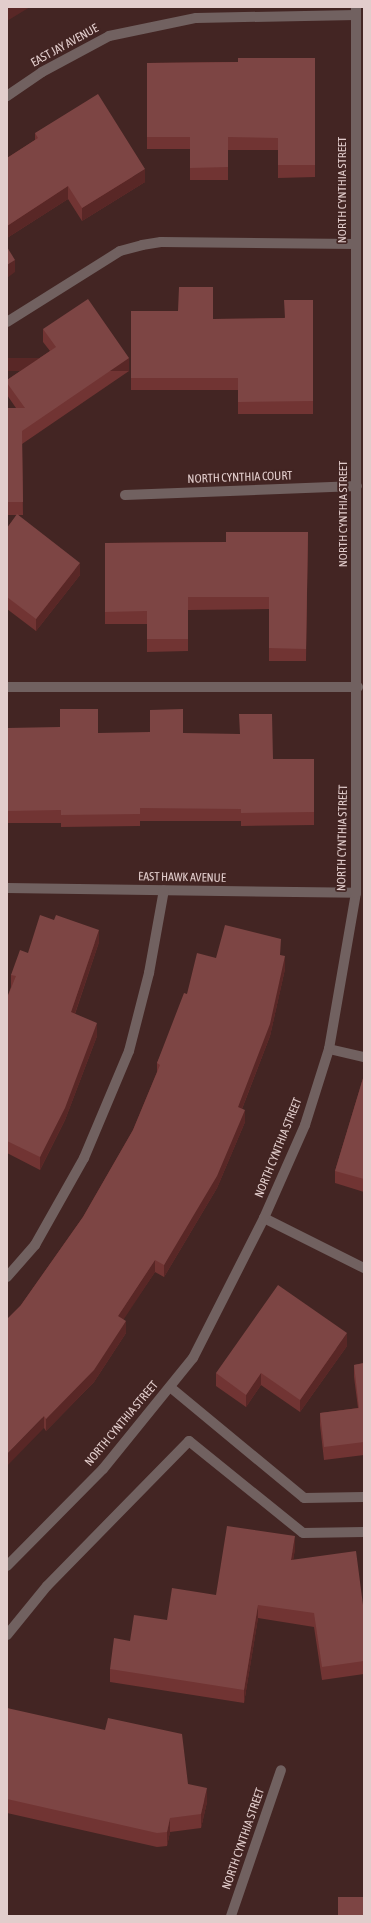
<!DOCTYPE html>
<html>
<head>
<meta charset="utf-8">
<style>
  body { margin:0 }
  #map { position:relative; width:371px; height:1923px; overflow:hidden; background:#432523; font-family:"Asap Condensed",sans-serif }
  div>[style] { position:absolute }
  .minor>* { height:10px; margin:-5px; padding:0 5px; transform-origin:5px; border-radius:5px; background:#716160 }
  .wall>* { inset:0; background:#713433 }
  .shaded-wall>* { inset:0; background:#592726; transform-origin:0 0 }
  .building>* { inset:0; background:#7d4544; transform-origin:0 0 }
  span { translate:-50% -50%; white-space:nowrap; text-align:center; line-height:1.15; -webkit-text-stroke:3.5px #432523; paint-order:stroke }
  .street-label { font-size:12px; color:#e2cdcc }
  .frame { position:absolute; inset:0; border:8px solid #e2cdcc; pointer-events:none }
</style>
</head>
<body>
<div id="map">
  <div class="minor">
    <div style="left:7px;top:96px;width:42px;rotate:-34.4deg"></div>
    <div style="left:42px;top:72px;width:76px;rotate:-28.2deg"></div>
    <div style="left:109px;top:36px;width:89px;rotate:-11.7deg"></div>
    <div style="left:196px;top:18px;width:160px;rotate:-1.1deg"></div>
    <div style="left:7px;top:322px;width:133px;rotate:-32.1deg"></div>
    <div style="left:120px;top:251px;width:23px;rotate:-15deg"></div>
    <div style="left:142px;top:245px;width:19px;rotate:-9deg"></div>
    <div style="left:161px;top:242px;width:195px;rotate:0.6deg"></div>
    <div style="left:125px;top:495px;width:232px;rotate:-2.2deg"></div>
    <div style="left:7px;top:687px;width:351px"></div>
    <div style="left:7px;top:888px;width:349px;rotate:0.8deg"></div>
    <div style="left:329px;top:1049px;width:36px;rotate:13deg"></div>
    <div style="left:264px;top:1218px;width:112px;rotate:26.6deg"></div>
    <div style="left:7px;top:1277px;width:43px;rotate:-48.8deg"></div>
    <div style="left:35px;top:1245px;width:100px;rotate:-60.6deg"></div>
    <div style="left:84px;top:1158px;width:116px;rotate:-67.2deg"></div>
    <div style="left:129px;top:1051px;width:81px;rotate:-75.6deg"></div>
    <div style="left:149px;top:973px;width:84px;rotate:-79.8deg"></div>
    <div style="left:170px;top:1387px;width:174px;rotate:39.6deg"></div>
    <div style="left:304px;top:1498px;width:60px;rotate:-1deg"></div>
    <div style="left:7px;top:1566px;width:136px;rotate:-45.3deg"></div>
    <div style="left:103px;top:1469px;width:143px;rotate:-51deg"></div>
    <div style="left:193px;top:1358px;width:157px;rotate:-63.1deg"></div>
    <div style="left:264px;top:1218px;width:102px;rotate:-66.2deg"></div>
    <div style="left:305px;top:1125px;width:80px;rotate:-72.5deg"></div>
    <div style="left:329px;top:1049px;width:158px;rotate:-80.2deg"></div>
    <div style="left:356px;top:893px;width:886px;rotate:-90deg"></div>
    <div style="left:7px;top:1635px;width:63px;rotate:-50.8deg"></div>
    <div style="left:47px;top:1586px;width:203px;rotate:-45.6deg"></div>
    <div style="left:189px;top:1441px;width:146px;rotate:38.9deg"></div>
    <div style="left:303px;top:1533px;width:61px;rotate:-0.9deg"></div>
    <div style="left:231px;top:1916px;width:154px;rotate:-71.1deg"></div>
  </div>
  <div class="wall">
    <div style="clip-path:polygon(315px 58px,315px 177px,278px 178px,278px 150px,228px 150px,228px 180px,190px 180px,190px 149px,147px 149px,147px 63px,238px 62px)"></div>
    <div style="clip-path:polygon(35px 133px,145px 182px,82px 221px,68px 199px,7px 238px,7px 158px,35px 140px)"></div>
    <div style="clip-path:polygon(313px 300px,313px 414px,238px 414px,238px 390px,131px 390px,131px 311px,213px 319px,284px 318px)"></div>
    <div style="clip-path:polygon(43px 329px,129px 371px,22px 444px,23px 515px,18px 515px,80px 575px,36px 631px,7px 609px,7px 528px,17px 515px,7px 515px,7px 408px,16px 408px,7px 395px,7px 380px,50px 351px,43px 342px)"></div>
    <div style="clip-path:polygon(308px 532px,306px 661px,269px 661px,269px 609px,188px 610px,188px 651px,147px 652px,147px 624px,105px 624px,105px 543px,226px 542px)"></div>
    <div style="clip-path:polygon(7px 728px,98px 733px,183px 733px,273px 759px,314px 759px,314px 825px,241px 826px,241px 821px,140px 821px,140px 826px,61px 827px,61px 823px,7px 823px)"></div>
    <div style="clip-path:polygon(99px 942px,75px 1014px,97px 1036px,65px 1120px,40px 1170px,7px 1153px,7px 998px,11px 987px,11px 975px,28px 953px)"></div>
    <div style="clip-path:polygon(281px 955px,285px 969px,270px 1036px,242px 1109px,245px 1122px,217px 1188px,164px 1277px,155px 1272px,123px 1319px,126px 1333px,94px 1382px,46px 1431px,44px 1428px,21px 1305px,83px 1217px,133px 1130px,157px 1072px,157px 1063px,187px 994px,216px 958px)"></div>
    <div style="clip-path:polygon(364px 1075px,364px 1192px,335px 1183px,335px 1171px)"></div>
    <div style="clip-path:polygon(347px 1346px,300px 1412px,261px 1385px,246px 1407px,216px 1386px,216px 1373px)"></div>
    <div style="clip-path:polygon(364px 1363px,364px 1455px,324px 1460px,320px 1425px,320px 1413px,358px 1408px,354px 1377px,354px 1365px)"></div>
    <div style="clip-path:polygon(295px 1549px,293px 1560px,363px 1605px,364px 1605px,364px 1674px,322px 1680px,314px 1627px,258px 1618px,244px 1703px,110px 1682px,110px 1669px,130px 1641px,167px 1620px,216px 1595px)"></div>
    <div style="clip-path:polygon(7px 1708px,188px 1784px,207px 1802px,201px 1828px,170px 1832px,167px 1846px,157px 1847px,7px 1813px)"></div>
    <div style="clip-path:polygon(363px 1768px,364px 1768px,364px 1794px,363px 1781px)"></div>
  </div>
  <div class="shaded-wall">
    <div style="clip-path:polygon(10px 7px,30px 7px,7px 21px,7px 8px)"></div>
    <div style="clip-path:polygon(145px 169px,145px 182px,82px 221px,82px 208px)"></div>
    <div style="clip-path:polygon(68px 186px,68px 199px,7px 238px,7px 226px)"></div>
    <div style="clip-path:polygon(15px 260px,15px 272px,7px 278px,7px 265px)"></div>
    <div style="left:129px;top:358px;width:13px;height:130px;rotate:90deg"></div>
    <div style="clip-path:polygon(80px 563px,80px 575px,36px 631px,36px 619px)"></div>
    <div style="clip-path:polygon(99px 930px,99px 942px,71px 1025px,71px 1012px)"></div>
    <div style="clip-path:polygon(285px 956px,285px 969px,270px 1036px,238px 1119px,238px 1107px)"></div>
    <div style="clip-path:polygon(97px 1023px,97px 1036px,65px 1120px,40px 1170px,40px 1157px)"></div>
    <div style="clip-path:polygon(245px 1110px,245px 1122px,217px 1188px,164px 1277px,164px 1265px)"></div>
    <div style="clip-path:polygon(155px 1260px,155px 1272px,118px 1328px,118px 1316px)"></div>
    <div style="clip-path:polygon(126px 1321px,126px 1333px,94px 1382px,46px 1431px,46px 1419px)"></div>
    <div style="clip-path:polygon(347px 1333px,347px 1346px,300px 1412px,300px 1400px)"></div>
    <div style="clip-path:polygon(261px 1373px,261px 1385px,246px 1407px,246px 1395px)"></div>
    <div style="clip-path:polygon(44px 1416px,44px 1428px,7px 1466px,7px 1454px)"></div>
    <div style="clip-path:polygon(295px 1536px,295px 1549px,291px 1573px,291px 1560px)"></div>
    <div style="clip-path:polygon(258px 1605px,258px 1618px,244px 1703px,244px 1690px)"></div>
    <div style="clip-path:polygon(207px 1788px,207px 1802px,201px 1828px,201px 1814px)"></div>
    <div style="clip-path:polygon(170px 1818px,170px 1832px,167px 1846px,167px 1832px)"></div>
  </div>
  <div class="building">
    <div style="clip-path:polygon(238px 58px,315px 58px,315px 165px,278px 165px,278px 138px,228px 137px,228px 167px,190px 168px,190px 137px,147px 137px,147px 63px,238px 62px)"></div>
    <div style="clip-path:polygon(98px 94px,145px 169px,82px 208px,68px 186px,7px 226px,7px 158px,38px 138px,35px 133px)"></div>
    <div style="clip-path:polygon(7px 247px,15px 260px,7px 265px)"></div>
    <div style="clip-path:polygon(179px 287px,213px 287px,213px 319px,285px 318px,284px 300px,313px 300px,313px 401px,238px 402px,238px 378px,131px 378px,131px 311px,178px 311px)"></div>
    <div style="clip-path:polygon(88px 299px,129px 358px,22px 431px,23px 502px,7px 502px,7px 408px,25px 408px,7px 383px,7px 380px,56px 347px,43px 329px)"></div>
    <div style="clip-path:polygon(17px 514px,80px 563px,36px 619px,7px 597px,7px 528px)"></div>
    <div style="clip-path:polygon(226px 532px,308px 532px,306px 649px,269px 648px,269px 597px,188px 597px,188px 639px,147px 639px,147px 611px,105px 612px,105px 543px,226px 542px)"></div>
    <div style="clip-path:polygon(60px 709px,98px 709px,98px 733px,150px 732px,150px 710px,183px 709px,183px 733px,240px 734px,239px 714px,272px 714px,273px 759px,314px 759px,314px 812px,241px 813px,241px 809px,140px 808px,140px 814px,61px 815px,61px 810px,7px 811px,7px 728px,60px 727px)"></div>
    <div style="clip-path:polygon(40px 915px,54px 920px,56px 915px,99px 930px,71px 1012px,97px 1023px,65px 1108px,40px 1157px,7px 1141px,7px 998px,16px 976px,11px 975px,20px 950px,28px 953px)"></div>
    <div style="clip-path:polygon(225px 925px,281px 939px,280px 955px,285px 956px,270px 1024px,238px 1107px,245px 1110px,217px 1176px,164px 1265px,155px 1260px,118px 1316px,126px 1321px,94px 1370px,46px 1419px,44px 1416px,7px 1454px,7px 1319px,21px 1305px,83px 1217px,133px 1130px,160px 1065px,157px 1063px,184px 993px,187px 994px,197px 953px,216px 958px)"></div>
    <div style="clip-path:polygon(364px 1075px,364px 1179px,335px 1171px)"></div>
    <div style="clip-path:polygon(278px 1285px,347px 1333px,300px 1400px,261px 1373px,246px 1395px,216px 1373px)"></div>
    <div style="clip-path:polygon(364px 1363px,364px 1442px,324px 1447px,320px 1413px,359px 1408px,354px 1365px)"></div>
    <div style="clip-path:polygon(227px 1526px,295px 1536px,291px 1560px,356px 1551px,363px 1605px,364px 1605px,364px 1661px,322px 1667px,314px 1613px,258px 1605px,244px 1690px,110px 1669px,114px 1638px,130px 1641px,134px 1615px,167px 1620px,172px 1588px,216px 1595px)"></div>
    <div style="clip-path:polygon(7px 1708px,105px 1730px,108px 1718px,182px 1734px,188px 1784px,207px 1788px,201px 1814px,170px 1818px,167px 1832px,157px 1833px,7px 1799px)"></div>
    <div style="clip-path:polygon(363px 1768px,364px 1768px,364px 1781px)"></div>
    <div style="left:338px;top:1897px;width:26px;height:19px"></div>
  </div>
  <div class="street-label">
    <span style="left:65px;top:46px;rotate:-29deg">EAST JAY AVENUE</span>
    <span style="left:343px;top:190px;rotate:-90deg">NORTH CYNTHIA STREET</span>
    <span style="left:240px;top:478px;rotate:-2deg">NORTH CYNTHIA COURT</span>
    <span style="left:344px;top:514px;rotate:-90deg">NORTH CYNTHIA STREET</span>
    <span style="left:343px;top:838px;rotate:-89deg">NORTH CYNTHIA STREET</span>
    <span style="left:182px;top:878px;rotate:1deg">EAST HAWK AVENUE</span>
    <span style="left:279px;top:1148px;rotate:-68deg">NORTH CYNTHIA STREET</span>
    <span style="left:122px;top:1424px;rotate:-50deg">NORTH CYNTHIA STREET</span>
    <span style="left:244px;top:1839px;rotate:-71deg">NORTH CYNTHIA STREET</span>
  </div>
  <div class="frame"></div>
</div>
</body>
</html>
